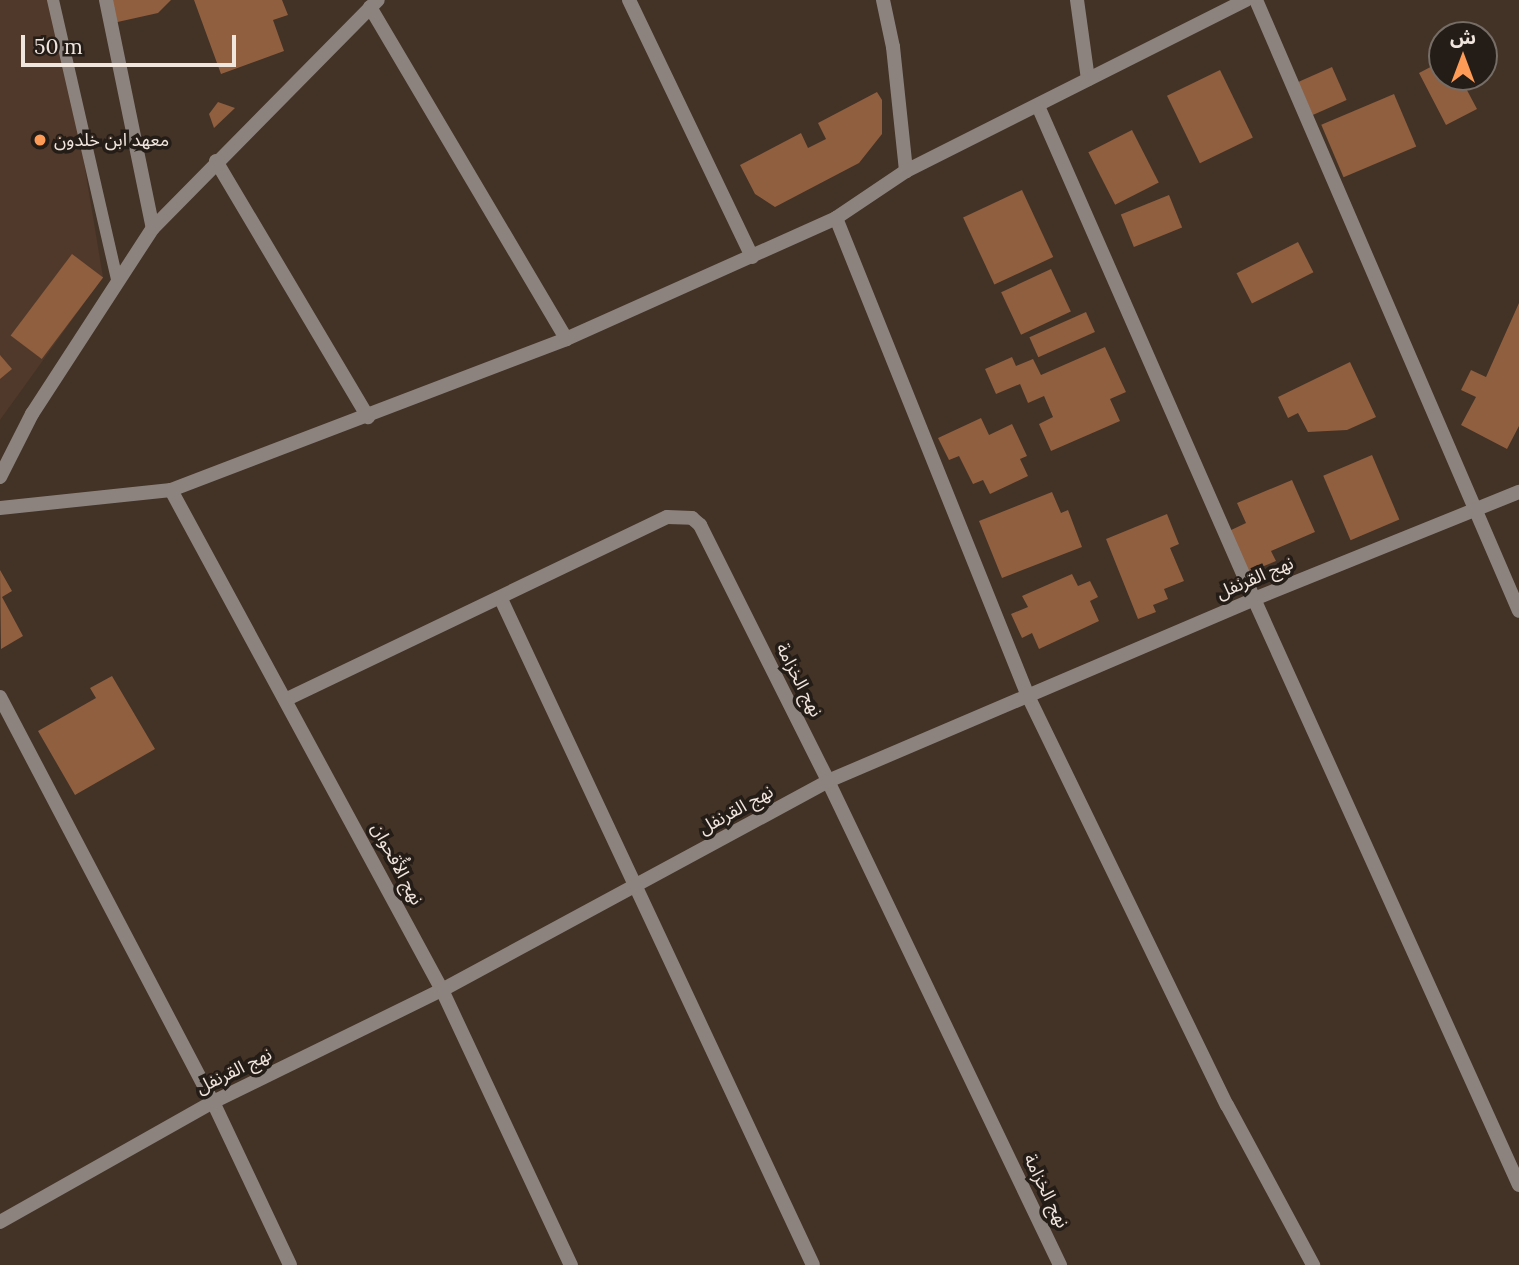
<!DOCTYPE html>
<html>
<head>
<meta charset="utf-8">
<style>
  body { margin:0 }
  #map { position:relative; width:1519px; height:1265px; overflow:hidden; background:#433226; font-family:Lora,"Noto Sans Arabic",serif }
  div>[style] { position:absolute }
  .built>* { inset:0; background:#50392a }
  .building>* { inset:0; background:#8f5f3f; transform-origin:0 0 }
  .service>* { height:12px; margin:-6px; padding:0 6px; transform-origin:6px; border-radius:6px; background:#8d837e }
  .minor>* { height:14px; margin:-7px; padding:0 7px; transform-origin:7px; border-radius:7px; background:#8d837e }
  .dots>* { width:19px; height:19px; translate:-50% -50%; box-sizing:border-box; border:4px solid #241c17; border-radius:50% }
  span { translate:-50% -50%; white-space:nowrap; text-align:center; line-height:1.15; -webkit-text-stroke:7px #241c17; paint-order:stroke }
  .poi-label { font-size:18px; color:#f1e6de }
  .left { translate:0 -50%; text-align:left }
  .street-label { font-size:18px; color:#f1e6de }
  .north { position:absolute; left:1428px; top:21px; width:70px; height:70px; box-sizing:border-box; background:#241c17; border:2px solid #766d67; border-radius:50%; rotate:0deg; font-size:19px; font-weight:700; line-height:28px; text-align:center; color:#f1e6de }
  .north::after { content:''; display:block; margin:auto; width:24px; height:32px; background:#fe9c57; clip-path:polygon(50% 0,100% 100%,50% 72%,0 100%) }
  .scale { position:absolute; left:21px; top:35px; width:215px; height:32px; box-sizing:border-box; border:4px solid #f1e6de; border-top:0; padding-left:9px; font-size:21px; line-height:24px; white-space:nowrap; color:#f1e6de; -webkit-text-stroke:5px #241c17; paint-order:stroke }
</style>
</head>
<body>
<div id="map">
  <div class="built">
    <div style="clip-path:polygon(0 0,57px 0,103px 277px,0 420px)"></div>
  </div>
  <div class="building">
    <div style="clip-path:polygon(108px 0,171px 0,158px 13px,113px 23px)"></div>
    <div style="clip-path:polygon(194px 0,282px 0,288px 15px,273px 20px,284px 51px,221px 74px)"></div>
    <div style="clip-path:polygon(1442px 61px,1442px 77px,1460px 77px,1477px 109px,1446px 125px,1419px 73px)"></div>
    <div style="left:1332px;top:67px;width:36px;height:37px;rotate:66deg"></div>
    <div style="left:1220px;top:70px;width:75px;height:59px;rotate:64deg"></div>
    <div style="clip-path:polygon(877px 92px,882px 100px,882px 134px,859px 163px,775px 207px,755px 194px,740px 165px,801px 133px,808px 148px,826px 139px,818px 123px)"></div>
    <div style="left:1394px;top:94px;width:57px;height:79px;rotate:67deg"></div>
    <div style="clip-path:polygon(218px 102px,235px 108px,214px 128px,209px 114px)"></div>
    <div style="left:1132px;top:130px;width:59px;height:49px;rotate:63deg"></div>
    <div style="left:1022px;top:190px;width:74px;height:65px;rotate:65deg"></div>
    <div style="left:1169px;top:195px;width:35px;height:52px;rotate:68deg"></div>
    <div style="left:1298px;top:242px;width:34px;height:69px;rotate:63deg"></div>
    <div style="left:72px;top:254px;width:39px;height:102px;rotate:37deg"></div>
    <div style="left:1051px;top:269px;width:47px;height:55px;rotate:65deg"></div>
    <div style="clip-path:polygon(1519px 303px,1519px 426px,1507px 449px,1461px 425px,1476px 397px,1461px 390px,1471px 370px,1486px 377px)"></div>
    <div style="left:1086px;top:312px;width:22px;height:62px;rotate:66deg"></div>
    <div style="clip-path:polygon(1105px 347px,1126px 392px,1110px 399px,1120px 421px,1051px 451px,1039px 424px,1053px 417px,1044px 396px,1028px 403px,1020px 384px,996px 394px,985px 369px,1012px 357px,1016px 366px,1033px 359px,1041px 375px)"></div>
    <div style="clip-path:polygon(0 355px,12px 369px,0 379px)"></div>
    <div style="clip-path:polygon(1350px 362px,1376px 417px,1347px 430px,1308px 432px,1298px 413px,1288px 418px,1278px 397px)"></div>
    <div style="clip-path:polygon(981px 418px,989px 435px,1012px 424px,1027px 456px,1020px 459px,1028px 476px,990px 494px,983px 480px,973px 484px,959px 456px,949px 460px,938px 438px)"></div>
    <div style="left:1372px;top:455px;width:70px;height:53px;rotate:67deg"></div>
    <div style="clip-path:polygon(1292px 480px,1315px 532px,1271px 551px,1276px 561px,1247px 573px,1229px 531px,1246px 523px,1237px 503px)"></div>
    <div style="clip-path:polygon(1052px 492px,1061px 513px,1068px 510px,1082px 547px,1002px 578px,979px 521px)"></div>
    <div style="clip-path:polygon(1167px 514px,1179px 544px,1170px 548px,1184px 581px,1164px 589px,1168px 599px,1153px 605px,1156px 612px,1138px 619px,1106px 539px)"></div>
    <div style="clip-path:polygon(0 570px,12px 591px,2px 597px,23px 636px,1px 649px)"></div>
    <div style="clip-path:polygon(1072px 574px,1078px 586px,1090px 581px,1098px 597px,1090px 601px,1099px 621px,1039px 649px,1032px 633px,1022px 638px,1011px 614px,1028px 607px,1022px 596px)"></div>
    <div style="clip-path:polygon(112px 676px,155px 749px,75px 795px,38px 731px,96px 698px,90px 688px)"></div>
  </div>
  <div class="service">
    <div style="left:53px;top:0;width:287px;rotate:77.1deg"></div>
  </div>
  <div class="minor">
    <div style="left:106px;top:0;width:233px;rotate:78.4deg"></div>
    <div style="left:629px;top:0;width:285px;rotate:64.4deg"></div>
    <div style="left:883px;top:0;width:48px;rotate:78deg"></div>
    <div style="left:893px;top:47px;width:125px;rotate:84deg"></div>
    <div style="left:1077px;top:0;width:80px;rotate:82.1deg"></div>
    <div style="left:1256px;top:0;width:665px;rotate:66.71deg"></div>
    <div style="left:370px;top:7px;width:386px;rotate:59.4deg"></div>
    <div style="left:1038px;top:106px;width:538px;rotate:66.34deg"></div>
    <div style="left:1254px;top:599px;width:643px;rotate:65.67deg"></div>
    <div style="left:216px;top:161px;width:298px;rotate:59.3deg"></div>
    <div style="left:836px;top:218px;width:515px;rotate:68.12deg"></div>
    <div style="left:1028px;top:696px;width:455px;rotate:64.1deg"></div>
    <div style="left:1227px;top:1105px;width:182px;rotate:61.7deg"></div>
    <div style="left:0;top:477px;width:71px;rotate:-63.1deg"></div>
    <div style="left:32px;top:414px;width:222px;rotate:-57deg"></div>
    <div style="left:153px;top:228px;width:320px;rotate:-45.4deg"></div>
    <div style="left:171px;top:490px;width:569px;rotate:61.54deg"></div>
    <div style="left:442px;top:990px;width:304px;rotate:64.9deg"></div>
    <div style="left:0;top:508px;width:172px;rotate:-6deg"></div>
    <div style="left:171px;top:490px;width:423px;rotate:-20.9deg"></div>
    <div style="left:566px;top:339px;width:296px;rotate:-24.1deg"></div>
    <div style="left:836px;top:218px;width:84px;rotate:-33.9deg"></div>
    <div style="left:906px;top:171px;width:381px;rotate:-26.7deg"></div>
    <div style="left:501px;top:599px;width:735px;rotate:64.9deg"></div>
    <div style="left:0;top:697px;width:458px;rotate:62.3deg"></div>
    <div style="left:213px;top:1102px;width:180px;rotate:64.7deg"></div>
    <div style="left:287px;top:699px;width:421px;rotate:-25.6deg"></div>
    <div style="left:667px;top:517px;width:25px;rotate:2deg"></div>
    <div style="left:692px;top:518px;width:11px;rotate:41deg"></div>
    <div style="left:700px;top:525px;width:286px;rotate:63.4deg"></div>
    <div style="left:828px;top:781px;width:537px;rotate:64.39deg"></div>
    <div style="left:0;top:1222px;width:244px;rotate:-29.4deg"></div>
    <div style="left:213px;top:1102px;width:255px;rotate:-26.1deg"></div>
    <div style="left:442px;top:990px;width:439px;rotate:-28.4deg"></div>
    <div style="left:828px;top:781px;width:463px;rotate:-23.1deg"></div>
    <div style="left:1254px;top:599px;width:286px;rotate:-22deg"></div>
  </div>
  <div class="dots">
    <div style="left:40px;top:140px;background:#fe9c57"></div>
  </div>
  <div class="poi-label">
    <span class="left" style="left:54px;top:140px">معهد ابن خلدون</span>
  </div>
  <div class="street-label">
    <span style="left:1255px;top:578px;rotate:-23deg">نهج القرنفل</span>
    <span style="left:799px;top:680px;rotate:63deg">نهج الخزامة</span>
    <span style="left:736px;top:810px;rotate:-29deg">نهج القرنفل</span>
    <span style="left:397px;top:864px;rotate:62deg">نهج الأُقحوان</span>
    <span style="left:234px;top:1071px;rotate:-26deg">نهج القرنفل</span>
    <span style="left:1046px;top:1191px;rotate:64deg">نهج الخزامة</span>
  </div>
  <div class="north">ش</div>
  <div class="scale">50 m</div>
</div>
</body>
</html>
